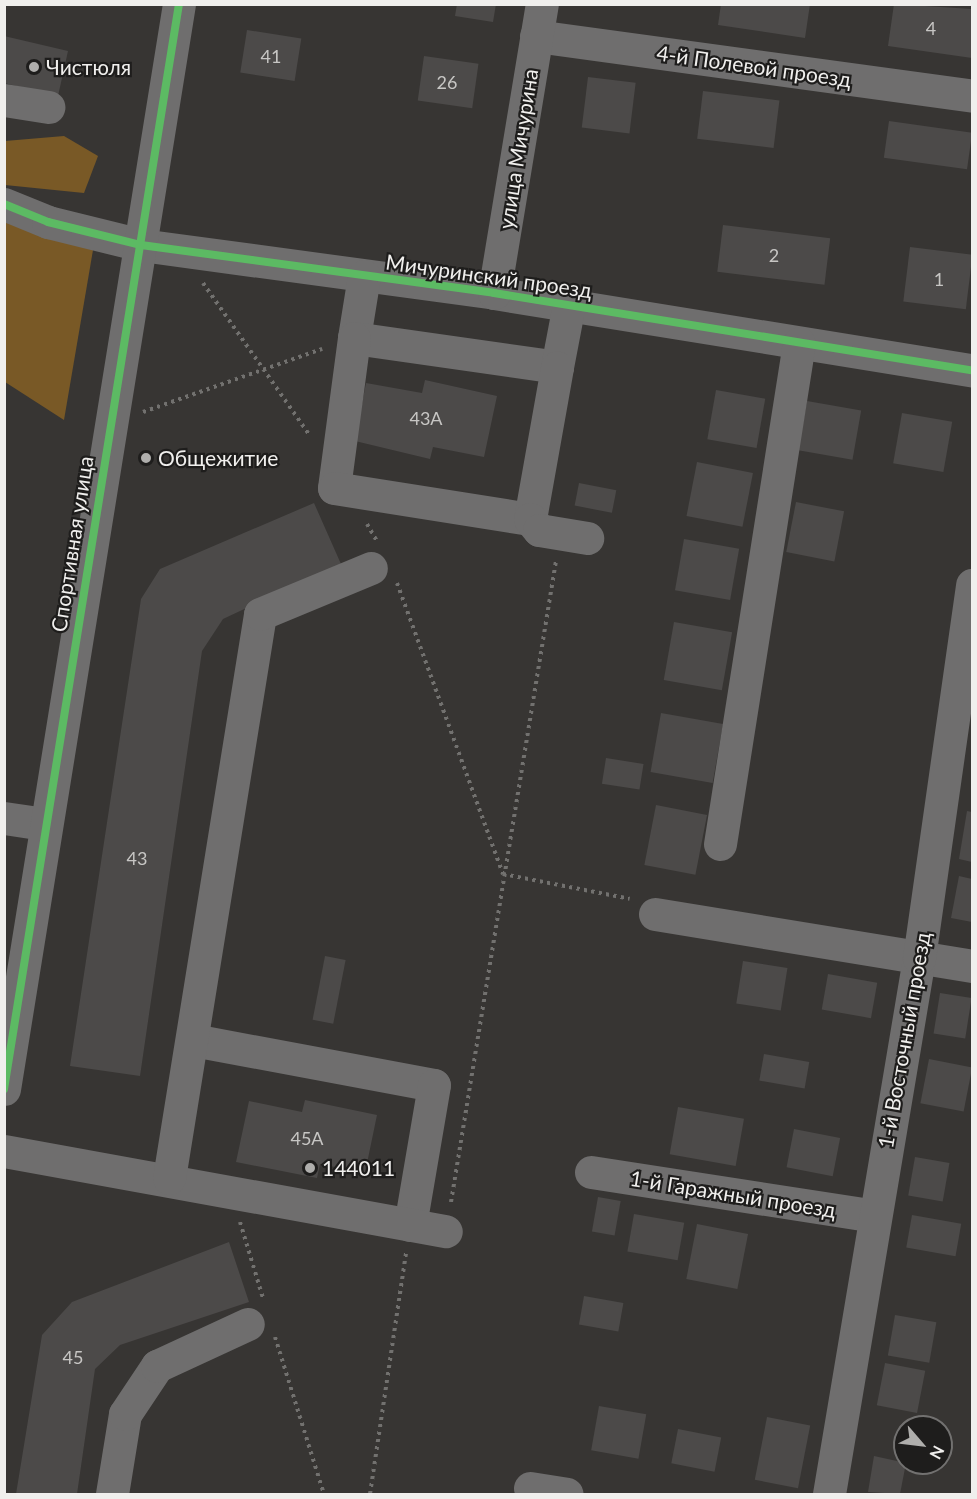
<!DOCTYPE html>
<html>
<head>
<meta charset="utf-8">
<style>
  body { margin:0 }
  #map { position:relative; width:977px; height:1499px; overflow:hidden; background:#373533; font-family:Lato,sans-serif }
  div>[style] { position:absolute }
  .forest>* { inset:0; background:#795926 }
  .building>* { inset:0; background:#4c4a49; transform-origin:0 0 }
  .path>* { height:4px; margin-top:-2px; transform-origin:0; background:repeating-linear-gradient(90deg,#72716f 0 3px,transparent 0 7.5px) }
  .minor>* { height:33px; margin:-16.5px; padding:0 16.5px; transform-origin:16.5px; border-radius:16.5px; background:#6f6e6e }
  .cycleway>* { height:8px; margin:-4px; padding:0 4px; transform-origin:4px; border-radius:4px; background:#5cba63 }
  .dots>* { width:16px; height:16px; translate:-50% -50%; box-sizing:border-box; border:3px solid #1e1d1c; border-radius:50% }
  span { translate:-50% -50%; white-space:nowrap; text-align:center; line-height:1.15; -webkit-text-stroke:4.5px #1e1d1c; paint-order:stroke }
  .number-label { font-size:18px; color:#c7c6c4 }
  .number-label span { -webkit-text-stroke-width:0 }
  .street-label { font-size:21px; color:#f0efed }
  .poi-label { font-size:21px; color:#f0efed }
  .left { translate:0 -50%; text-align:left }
  .frame { position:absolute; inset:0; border:6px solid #f0efed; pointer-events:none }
  .north { position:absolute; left:893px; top:1415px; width:60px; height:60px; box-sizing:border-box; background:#1e1d1c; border:2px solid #727170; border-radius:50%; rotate:118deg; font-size:16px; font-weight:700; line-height:24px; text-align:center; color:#f0efed }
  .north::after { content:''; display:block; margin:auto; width:21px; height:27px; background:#afaeac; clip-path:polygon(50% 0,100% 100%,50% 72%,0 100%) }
</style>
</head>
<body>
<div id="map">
  <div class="forest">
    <div style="clip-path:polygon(64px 136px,98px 156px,84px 193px,5px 185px,5px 141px)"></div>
    <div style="clip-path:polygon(5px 219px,93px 250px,64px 420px,5px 382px)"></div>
  </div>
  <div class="building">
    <div style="clip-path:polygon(457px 4px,496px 4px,493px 22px,455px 16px)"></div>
    <div style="clip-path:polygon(721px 4px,810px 4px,805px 38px,718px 25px)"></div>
    <div style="clip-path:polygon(894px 4px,972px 9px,972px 58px,888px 46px)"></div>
    <div style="left:247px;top:30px;width:55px;height:43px;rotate:9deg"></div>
    <div style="clip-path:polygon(4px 36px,68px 51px,58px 96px,4px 83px)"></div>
    <div style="left:424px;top:56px;width:55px;height:45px;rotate:8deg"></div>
    <div style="left:588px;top:77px;width:48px;height:51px;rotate:7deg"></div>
    <div style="left:703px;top:91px;width:77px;height:48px;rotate:7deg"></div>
    <div style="left:889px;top:121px;width:84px;height:37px;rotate:8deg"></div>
    <div style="left:723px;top:225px;width:108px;height:47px;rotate:7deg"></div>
    <div style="left:910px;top:247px;width:63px;height:55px;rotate:7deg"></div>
    <div style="clip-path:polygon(425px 380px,497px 396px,484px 457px,433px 447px,430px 459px,355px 441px,366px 383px,422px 393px)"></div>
    <div style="left:716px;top:390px;width:50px;height:50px;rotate:10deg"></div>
    <div style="left:807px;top:401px;width:55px;height:50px;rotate:10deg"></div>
    <div style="left:902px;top:413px;width:51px;height:51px;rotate:10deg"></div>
    <div style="left:697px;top:462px;width:57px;height:55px;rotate:11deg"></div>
    <div style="left:579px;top:483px;width:38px;height:23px;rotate:11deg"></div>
    <div style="left:796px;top:502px;width:49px;height:51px;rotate:11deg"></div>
    <div style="clip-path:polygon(314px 503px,341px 564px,223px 619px,202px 651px,140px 1076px,70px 1066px,141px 599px,160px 569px)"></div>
    <div style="left:684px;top:539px;width:56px;height:52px;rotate:10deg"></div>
    <div style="left:674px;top:622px;width:59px;height:59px;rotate:10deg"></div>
    <div style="left:661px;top:713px;width:63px;height:60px;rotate:10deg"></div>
    <div style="left:606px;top:758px;width:38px;height:26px;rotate:9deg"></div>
    <div style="left:656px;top:805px;width:52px;height:61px;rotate:11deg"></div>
    <div style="clip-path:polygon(967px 811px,972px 812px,972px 862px,959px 859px)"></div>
    <div style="clip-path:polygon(959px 876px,972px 879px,972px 922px,951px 918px)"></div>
    <div style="left:325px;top:956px;width:21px;height:65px;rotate:11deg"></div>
    <div style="left:743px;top:961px;width:45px;height:43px;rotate:9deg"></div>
    <div style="left:828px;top:974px;width:50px;height:36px;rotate:10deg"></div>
    <div style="left:940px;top:993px;width:32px;height:41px;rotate:9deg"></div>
    <div style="left:764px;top:1054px;width:46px;height:27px;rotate:10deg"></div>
    <div style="left:929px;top:1059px;width:44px;height:45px;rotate:11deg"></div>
    <div style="clip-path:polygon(305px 1100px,377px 1115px,365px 1173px,320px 1164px,317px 1178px,236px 1162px,249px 1101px,302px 1112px)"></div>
    <div style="left:678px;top:1107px;width:67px;height:48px;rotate:10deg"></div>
    <div style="left:794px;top:1129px;width:47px;height:39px;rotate:11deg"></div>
    <div style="left:915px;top:1157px;width:35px;height:39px;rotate:10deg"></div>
    <div style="left:598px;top:1197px;width:23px;height:35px;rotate:10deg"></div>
    <div style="left:634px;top:1214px;width:51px;height:38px;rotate:10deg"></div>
    <div style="left:912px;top:1215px;width:50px;height:33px;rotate:10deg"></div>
    <div style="left:697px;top:1224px;width:52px;height:56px;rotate:11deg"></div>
    <div style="clip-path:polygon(229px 1242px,249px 1302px,120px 1345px,95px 1369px,77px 1494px,16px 1494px,42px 1335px,72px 1302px)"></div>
    <div style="left:584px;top:1296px;width:40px;height:29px;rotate:10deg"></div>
    <div style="left:895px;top:1315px;width:42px;height:41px;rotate:10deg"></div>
    <div style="left:885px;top:1363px;width:41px;height:43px;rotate:11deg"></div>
    <div style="left:599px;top:1406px;width:48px;height:45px;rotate:10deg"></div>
    <div style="left:767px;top:1417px;width:44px;height:64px;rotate:11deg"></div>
    <div style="left:678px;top:1429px;width:44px;height:35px;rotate:11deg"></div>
    <div style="clip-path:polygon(874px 1456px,906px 1463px,900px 1494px,868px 1492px)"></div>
  </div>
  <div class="path">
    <div style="left:203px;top:283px;width:187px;rotate:55deg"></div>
    <div style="left:143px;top:412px;width:190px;rotate:-19.4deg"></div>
    <div style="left:367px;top:524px;width:20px;rotate:60deg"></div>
    <div style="left:397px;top:583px;width:310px;rotate:70deg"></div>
    <div style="left:503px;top:874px;width:129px;rotate:11.1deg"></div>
    <div style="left:451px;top:1202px;width:650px;rotate:-80.7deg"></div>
    <div style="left:240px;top:1222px;width:79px;rotate:73.2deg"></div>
    <div style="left:275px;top:1337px;width:164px;rotate:72.7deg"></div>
    <div style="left:370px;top:1494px;width:245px;rotate:-81.5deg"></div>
  </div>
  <div class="minor">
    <div style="left:536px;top:36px;width:440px;rotate:7.8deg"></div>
    <div style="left:4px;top:100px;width:45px;rotate:9deg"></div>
    <div style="left:4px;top:204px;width:48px;rotate:22.2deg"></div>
    <div style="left:48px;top:222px;width:96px;rotate:13.9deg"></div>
    <div style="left:141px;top:245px;width:356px;rotate:7.7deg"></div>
    <div style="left:494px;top:293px;width:484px;rotate:9.2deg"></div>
    <div style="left:364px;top:276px;width:63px;rotate:99.2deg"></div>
    <div style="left:354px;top:338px;width:205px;rotate:8.1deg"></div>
    <div style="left:557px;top:367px;width:64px;rotate:-79.2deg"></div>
    <div style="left:494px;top:293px;width:293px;rotate:-80.6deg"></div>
    <div style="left:354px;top:338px;width:151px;rotate:97.6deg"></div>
    <div style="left:334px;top:488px;width:198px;rotate:9deg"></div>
    <div style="left:530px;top:519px;width:154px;rotate:-79.9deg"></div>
    <div style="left:530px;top:519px;width:14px;rotate:51deg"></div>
    <div style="left:539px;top:530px;width:49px;rotate:9.5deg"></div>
    <div style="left:4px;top:818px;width:40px;rotate:8.5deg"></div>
    <div style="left:720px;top:844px;width:507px;rotate:-81.04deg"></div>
    <div style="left:655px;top:914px;width:321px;rotate:9.3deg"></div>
    <div style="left:193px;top:1040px;width:245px;rotate:10.6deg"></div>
    <div style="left:434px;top:1085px;width:142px;rotate:99.7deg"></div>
    <div style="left:4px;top:1089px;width:1099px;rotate:-80.84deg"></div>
    <div style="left:4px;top:1151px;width:449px;rotate:10.3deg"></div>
    <div style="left:591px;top:1172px;width:287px;rotate:8.8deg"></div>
    <div style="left:169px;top:1178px;width:571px;rotate:-80.83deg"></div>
    <div style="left:260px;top:614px;width:120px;rotate:-22.5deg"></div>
    <div style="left:530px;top:1488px;width:37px;rotate:9deg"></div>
    <div style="left:112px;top:1494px;width:81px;rotate:-80.8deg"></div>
    <div style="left:125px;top:1414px;width:58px;rotate:-56.3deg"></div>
    <div style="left:157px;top:1366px;width:100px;rotate:-24.8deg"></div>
    <div style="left:829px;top:1494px;width:544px;rotate:-80.47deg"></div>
    <div style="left:919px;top:958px;width:377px;rotate:-81.9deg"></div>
  </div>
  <div class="cycleway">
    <div style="left:4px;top:204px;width:48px;rotate:22.2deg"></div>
    <div style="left:48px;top:222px;width:96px;rotate:13.9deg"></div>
    <div style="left:141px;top:245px;width:356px;rotate:7.7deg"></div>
    <div style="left:494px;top:293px;width:484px;rotate:9.2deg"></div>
    <div style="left:4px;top:1089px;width:1099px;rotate:-80.84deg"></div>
  </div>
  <div class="dots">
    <div style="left:34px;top:67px;background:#afaeac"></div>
    <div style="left:146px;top:458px;background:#afaeac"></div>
    <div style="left:310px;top:1168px;background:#afaeac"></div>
  </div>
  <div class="number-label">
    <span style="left:931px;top:28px">4</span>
    <span style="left:271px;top:56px">41</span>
    <span style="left:447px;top:82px">26</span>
    <span style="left:774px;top:255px">2</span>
    <span style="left:939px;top:279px">1</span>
    <span style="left:426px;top:418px">43А</span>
    <span style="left:137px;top:858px">43</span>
    <span style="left:307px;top:1138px">45А</span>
    <span style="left:73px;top:1357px">45</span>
  </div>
  <div class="street-label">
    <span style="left:754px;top:66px;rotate:8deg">4-й Полевой проезд</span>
    <span style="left:518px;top:149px;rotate:-81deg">улица Мичурина</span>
    <span style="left:489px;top:276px;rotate:8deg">Мичуринский проезд</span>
    <span style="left:72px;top:544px;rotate:-81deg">Спортивная улица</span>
    <span style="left:904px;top:1040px;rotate:-80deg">1-й Восточный проезд</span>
    <span style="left:733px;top:1194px;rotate:9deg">1-й Гаражный проезд</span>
  </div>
  <div class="poi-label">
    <span class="left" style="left:46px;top:67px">Чистюля</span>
    <span class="left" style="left:158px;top:458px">Общежитие</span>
    <span class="left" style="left:322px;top:1168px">144011</span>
  </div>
  <div class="frame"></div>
  <div class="north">N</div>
</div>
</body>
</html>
